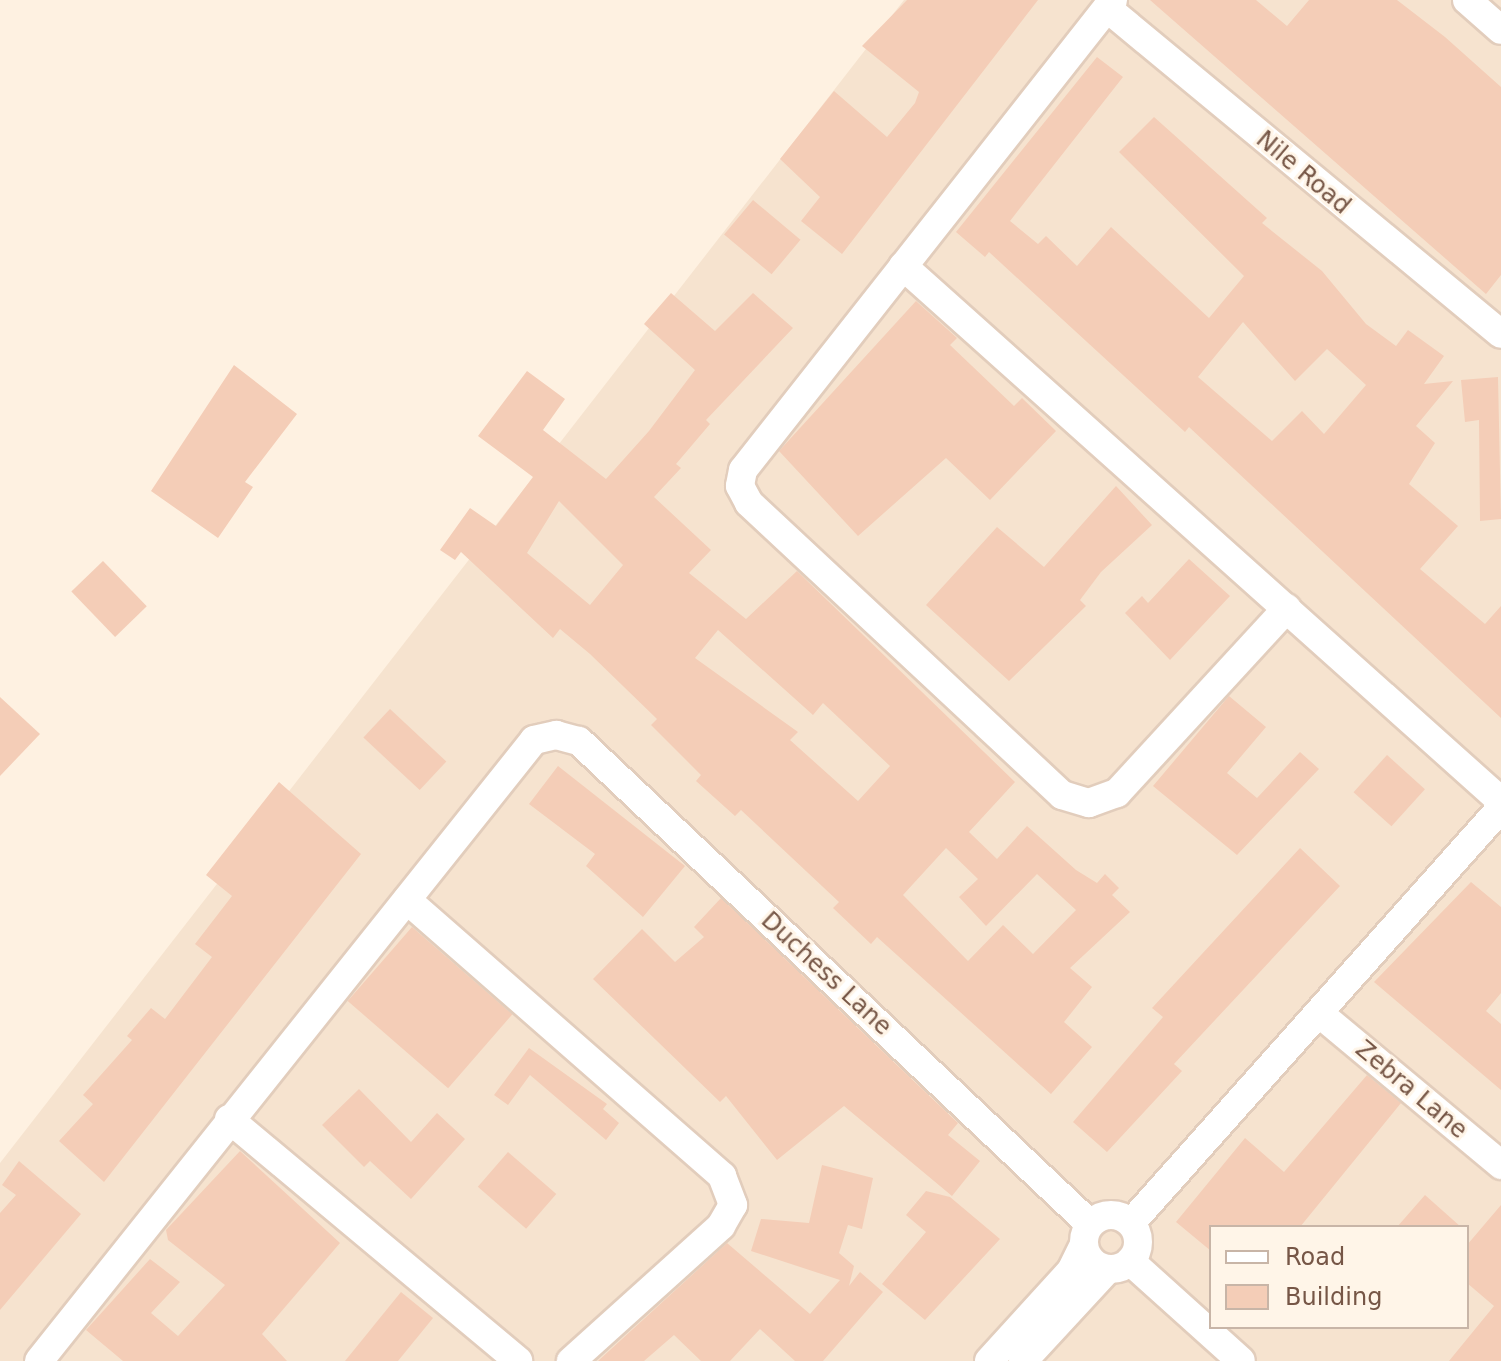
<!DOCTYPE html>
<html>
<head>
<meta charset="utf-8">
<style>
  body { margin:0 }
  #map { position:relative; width:1501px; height:1361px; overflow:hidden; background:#fef1e1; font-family:"DejaVu Sans",sans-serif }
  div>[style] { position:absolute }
  .residential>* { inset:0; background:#f6e3cf }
  .building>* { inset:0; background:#f4cdb7; transform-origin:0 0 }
  .roads { filter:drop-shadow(2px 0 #e2cdbc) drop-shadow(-2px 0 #e2cdbc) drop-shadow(0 2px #e2cdbc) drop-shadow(0 -2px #e2cdbc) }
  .minor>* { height:28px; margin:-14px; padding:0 14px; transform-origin:14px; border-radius:14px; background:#fff }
  .minor>.ring { margin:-14px; padding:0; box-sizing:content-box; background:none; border:28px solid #fff; border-radius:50% }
  span { translate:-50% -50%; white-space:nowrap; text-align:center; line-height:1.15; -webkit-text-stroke:6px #fff5e8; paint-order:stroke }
  .street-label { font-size:24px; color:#765646 }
  .legend { position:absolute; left:1209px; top:1225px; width:260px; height:104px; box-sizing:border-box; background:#fff5e8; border:2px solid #c8b5a7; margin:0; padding:10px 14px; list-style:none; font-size:24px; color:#765646 }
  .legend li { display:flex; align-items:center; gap:16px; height:40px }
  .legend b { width:40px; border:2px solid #c8b5a7 }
</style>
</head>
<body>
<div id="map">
  <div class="residential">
    <div style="clip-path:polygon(evenodd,904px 0,1501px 0,1501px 1361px,0 1361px,0 1163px,904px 0,1211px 1227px,1467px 1227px,1467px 1327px,1211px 1327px,1211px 1227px)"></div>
  </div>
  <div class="building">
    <div style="clip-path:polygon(907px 0,1038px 0,842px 254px,801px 221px,820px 197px,780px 159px,834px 91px,887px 137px,915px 103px,919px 92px,862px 46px)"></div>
    <div style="clip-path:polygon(1150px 0,1256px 0,1287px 26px,1309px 0,1397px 0,1445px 37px,1501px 87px,1501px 275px,1486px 294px)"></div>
    <div style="clip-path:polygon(evenodd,1097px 57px,1123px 77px,1010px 221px,1038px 244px,1046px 236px,1077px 266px,1111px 227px,1209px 318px,1244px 276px,1119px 152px,1154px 117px,1267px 218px,1262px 223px,1322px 271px,1366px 324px,1396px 346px,1408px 330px,1444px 356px,1424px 384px,1453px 381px,1416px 426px,1435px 443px,1409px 484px,1458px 526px,1420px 569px,1485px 624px,1501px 606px,1501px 718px,1189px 427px,1185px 432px,989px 252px,985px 257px,956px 232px,1097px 57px,1243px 322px,1295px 381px,1327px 349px,1366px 385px,1324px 434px,1302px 411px,1272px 441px,1198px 377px,1243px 322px)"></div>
    <div style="left:753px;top:200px;width:62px;height:45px;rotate:40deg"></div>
    <div style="clip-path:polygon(evenodd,671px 293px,715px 331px,753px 293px,793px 328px,706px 420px,710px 424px,676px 464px,681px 468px,654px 497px,711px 550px,689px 573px,746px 619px,797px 571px,1015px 782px,969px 832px,997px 859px,1027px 826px,1076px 870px,1097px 883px,1105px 874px,1119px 888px,1112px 895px,1130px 912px,1070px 968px,1092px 987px,1064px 1022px,1092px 1047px,1051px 1094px,877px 937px,871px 944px,833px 908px,839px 902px,741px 810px,735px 816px,696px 781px,701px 775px,651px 725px,657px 719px,590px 654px,560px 629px,553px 638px,461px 552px,455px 560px,440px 550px,470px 508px,496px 526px,533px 477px,478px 436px,527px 371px,565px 399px,543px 430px,606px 479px,649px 431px,695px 370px,644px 324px,671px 293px,559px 501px,623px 565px,590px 605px,527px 553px,559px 501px,671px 293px,718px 630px,813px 715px,823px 703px,890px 766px,858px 801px,790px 740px,798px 732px,695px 658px,718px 630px,671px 293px,946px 848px,978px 879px,959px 897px,986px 926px,1037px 874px,1076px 910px,1033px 954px,1003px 925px,968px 961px,903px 895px,946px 848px)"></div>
    <div style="clip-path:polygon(916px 301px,957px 338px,950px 345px,1014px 406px,1022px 398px,1056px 431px,990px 500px,946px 458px,858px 536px,779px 451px)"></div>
    <div style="clip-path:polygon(234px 365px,297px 414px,245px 482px,253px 487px,218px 538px,151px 491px)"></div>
    <div style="clip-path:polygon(1498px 377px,1501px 519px,1480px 521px,1479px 420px,1465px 422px,1461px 380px)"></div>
    <div style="clip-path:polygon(1116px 486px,1152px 525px,1101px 572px,1080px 600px,1086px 606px,1009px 681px,926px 605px,997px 527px,1044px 567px)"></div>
    <div style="clip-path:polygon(1189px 559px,1230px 596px,1170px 660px,1125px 613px,1142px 596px,1148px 603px)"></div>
    <div style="left:103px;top:561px;width:63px;height:44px;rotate:46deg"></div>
    <div style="clip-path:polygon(1229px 696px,1266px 727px,1227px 773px,1257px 798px,1300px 752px,1319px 769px,1237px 855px,1153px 786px)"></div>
    <div style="clip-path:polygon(0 697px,40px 734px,0 776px)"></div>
    <div style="left:390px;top:709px;width:77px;height:39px;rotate:43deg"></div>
    <div style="left:1387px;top:755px;width:51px;height:50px;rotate:42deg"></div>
    <div style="clip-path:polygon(558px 766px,685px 866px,643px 917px,586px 866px,595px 854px,529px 804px)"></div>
    <div style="clip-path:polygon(279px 782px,361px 854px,104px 1182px,59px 1141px,93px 1104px,83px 1095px,132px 1040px,127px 1036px,151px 1008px,165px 1019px,212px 957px,195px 944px,232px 896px,206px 875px)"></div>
    <div style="clip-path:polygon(1300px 848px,1340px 886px,1174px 1064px,1182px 1071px,1107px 1152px,1073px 1122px,1163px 1017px,1152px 1008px)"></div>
    <div style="clip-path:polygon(1471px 882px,1501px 907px,1501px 993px,1486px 1011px,1501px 1024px,1501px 1090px,1374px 982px)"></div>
    <div style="clip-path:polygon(721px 898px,958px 1123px,948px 1135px,980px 1161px,952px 1196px,844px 1106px,777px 1160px,726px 1096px,720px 1102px,593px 979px,642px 929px,675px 962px,704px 937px,694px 927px)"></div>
    <div style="left:412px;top:927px;width:133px;height:98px;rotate:41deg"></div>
    <div style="clip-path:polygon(529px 1048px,607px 1104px,603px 1109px,619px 1123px,606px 1140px,530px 1075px,508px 1105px,494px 1095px)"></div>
    <div style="clip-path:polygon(1367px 1075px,1401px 1103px,1300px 1227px,1211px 1227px,1211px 1251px,1176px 1222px,1245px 1138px,1284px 1172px)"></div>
    <div style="clip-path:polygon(359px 1089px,411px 1142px,437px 1113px,465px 1139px,411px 1199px,370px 1161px,364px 1167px,322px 1125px)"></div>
    <div style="clip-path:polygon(240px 1151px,340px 1243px,262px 1334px,287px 1361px,123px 1361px,86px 1330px,150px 1259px,180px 1282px,151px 1313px,178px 1336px,225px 1285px,168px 1240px,166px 1230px)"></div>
    <div style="left:508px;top:1152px;width:64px;height:46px;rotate:41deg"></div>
    <div style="clip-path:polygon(19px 1161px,81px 1214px,0 1310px,0 1213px,16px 1195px,2px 1185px)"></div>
    <div style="clip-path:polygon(822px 1165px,873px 1178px,862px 1229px,848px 1225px,839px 1253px,854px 1266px,849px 1286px,860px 1272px,883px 1292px,823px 1361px,795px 1361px,760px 1329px,730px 1361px,701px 1361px,674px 1335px,644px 1361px,598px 1361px,727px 1243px,810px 1314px,840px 1280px,751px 1251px,761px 1219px,809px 1223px)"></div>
    <div style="clip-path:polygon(926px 1191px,950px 1197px,1000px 1239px,925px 1320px,882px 1284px,926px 1232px,906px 1215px)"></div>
    <div style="clip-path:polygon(1425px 1195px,1461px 1227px,1397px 1227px)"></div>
    <div style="clip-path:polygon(1501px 1205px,1501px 1361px,1449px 1361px,1494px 1306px,1467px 1283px,1467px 1245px)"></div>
    <div style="clip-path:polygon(401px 1292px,433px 1318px,398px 1361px,345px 1361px)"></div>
  </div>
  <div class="roads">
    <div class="minor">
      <div style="left:1113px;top:0;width:598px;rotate:128.21deg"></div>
      <div style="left:743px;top:470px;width:16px;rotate:101deg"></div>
      <div style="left:740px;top:486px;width:19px;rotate:62deg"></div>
      <div style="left:749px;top:503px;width:428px;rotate:43deg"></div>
      <div style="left:1062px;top:795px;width:28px;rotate:17deg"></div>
      <div style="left:1089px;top:803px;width:30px;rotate:-20deg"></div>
      <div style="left:1117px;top:793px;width:251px;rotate:-47.4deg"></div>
      <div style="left:1467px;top:0;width:45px;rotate:41.4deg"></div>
      <div style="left:1107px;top:8px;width:511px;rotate:39.6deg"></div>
      <div style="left:903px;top:266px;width:802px;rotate:41.82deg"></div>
      <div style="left:407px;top:900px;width:419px;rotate:41.2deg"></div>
      <div style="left:722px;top:1176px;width:31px;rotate:69deg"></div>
      <div style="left:733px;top:1205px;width:24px;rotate:120deg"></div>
      <div style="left:721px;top:1226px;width:202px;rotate:138deg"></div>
      <div style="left:1320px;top:1014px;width:236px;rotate:39.8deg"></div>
      <div style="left:229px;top:1119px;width:377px;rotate:39.9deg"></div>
      <div class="ring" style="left:1084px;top:1215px;width:26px;height:26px"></div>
      <div style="left:1131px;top:1223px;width:556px;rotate:-48.28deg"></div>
      <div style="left:1130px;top:1261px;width:149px;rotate:42deg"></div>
      <div style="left:39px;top:1361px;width:794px;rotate:-51.44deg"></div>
      <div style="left:534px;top:740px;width:23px;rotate:-13deg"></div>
      <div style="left:556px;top:735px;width:24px;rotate:15deg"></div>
      <div style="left:579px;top:741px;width:703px;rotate:43.39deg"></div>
      <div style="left:989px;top:1361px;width:122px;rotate:-47.7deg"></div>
      <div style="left:1071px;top:1271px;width:30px;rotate:-64deg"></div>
      <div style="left:1023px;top:1361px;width:125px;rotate:-47.3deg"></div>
    </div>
  </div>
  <div class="street-label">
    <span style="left:1303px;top:173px;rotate:40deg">Nile Road</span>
    <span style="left:826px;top:974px;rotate:43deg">Duchess Lane</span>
    <span style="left:1411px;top:1090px;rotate:40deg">Zebra Lane</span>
  </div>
  <ul class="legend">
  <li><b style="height:10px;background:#fff"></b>Road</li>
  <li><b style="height:22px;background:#f4cdb7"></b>Building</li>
  </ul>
</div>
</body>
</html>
